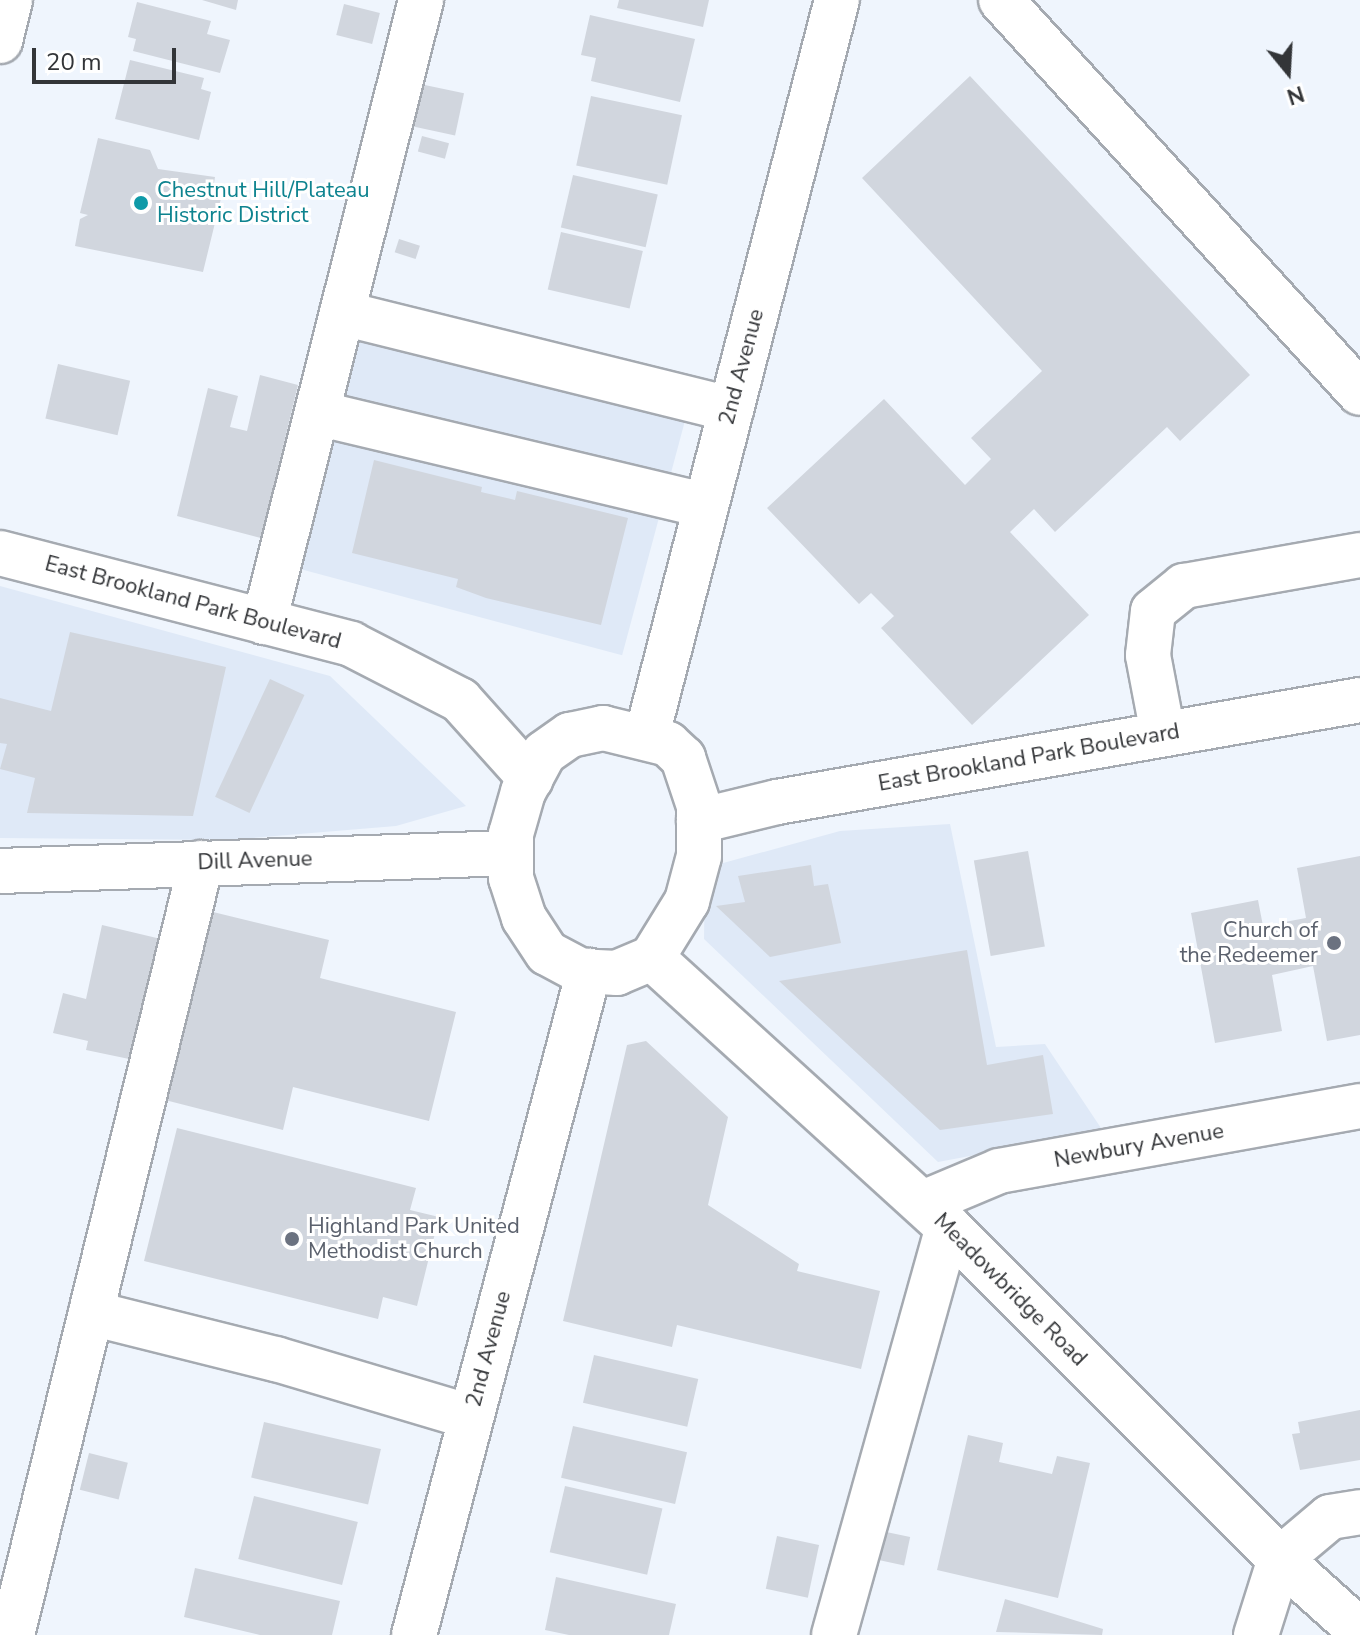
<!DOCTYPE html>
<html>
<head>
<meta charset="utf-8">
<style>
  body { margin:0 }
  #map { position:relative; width:1360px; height:1635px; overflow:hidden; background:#eff5fd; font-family:"Nunito Sans",sans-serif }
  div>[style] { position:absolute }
  .built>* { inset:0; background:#dfe9f7; transform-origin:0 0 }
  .building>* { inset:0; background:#d1d6de; transform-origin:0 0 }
  .roads { filter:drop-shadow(2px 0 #a5aab1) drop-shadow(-2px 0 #a5aab1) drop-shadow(0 2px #a5aab1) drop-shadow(0 -2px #a5aab1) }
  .minor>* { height:44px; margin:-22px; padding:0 22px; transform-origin:22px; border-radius:22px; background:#fff }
  .major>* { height:44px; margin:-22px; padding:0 22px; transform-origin:22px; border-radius:22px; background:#fff }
  .dots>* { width:22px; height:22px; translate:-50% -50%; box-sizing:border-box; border:4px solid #fff; border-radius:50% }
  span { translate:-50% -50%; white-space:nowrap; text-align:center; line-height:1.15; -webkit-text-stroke:6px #fff; paint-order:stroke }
  .culture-label { font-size:22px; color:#0d838f }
  .left { translate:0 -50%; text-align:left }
  .street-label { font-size:22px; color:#333538 }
  .worship-label { font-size:22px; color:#5b616d }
  .right { translate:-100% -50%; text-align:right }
  .north { position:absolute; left:1248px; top:32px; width:80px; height:80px; -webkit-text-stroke:6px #fff; paint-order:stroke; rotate:162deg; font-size:22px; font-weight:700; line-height:32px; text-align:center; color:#333538 }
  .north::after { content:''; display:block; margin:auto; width:28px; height:36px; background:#333538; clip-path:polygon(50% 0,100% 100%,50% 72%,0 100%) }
  .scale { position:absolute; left:32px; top:48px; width:144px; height:36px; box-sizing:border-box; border:4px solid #333538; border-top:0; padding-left:10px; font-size:24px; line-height:28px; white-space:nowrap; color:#333538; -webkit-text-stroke:6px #fff; paint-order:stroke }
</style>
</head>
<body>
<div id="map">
  <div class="built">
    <div style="left:355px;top:327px;width:343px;height:248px;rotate:15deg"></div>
    <div style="clip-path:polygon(0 586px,330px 676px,466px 806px,396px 826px,228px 840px,0 838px)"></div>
    <div style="clip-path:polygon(950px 824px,996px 1047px,1045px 1044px,1103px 1131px,938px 1162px,704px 939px,705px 868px,840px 831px)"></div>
  </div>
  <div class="building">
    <div style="clip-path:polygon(202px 0,238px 0,236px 10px)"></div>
    <div style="clip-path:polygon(619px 0,709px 0,703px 27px,617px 8px)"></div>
    <div style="clip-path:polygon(137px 2px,211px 21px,207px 34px,230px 40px,220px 73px,133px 51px,136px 39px,128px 37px)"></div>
    <div style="left:344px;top:4px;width:37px;height:32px;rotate:14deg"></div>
    <div style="clip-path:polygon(590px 15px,695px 39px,680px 102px,591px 81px,596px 58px,581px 55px)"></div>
    <div style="clip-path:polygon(130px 60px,204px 78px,201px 89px,211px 92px,199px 140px,115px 119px)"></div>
    <div style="clip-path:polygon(970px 76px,1250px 375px,1180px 441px,1167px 427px,1055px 532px,1034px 509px,1010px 532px,1089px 615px,972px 725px,881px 628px,894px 616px,871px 593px,859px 604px,767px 508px,884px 399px,965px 485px,991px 459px,971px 438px,1042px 371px,862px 178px)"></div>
    <div style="left:420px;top:84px;width:45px;height:43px;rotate:12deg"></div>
    <div style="left:591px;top:96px;width:93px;height:71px;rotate:12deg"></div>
    <div style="left:422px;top:136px;width:28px;height:16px;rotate:15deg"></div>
    <div style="clip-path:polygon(98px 138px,150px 150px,158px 169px,215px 177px,214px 183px,224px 186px,203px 272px,75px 246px,80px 219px,88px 215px,80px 213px)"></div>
    <div style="left:573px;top:175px;width:87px;height:54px;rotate:13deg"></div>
    <div style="left:561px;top:232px;width:84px;height:59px;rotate:13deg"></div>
    <div style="left:399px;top:239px;width:22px;height:14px;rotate:18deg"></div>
    <div style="left:58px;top:364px;width:74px;height:56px;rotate:13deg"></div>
    <div style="clip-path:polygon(260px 375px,298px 385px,261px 538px,177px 516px,208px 388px,238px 396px,230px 427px,247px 431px)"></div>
    <div style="clip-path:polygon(374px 460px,482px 487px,481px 492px,515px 500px,517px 491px,628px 518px,601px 625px,486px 598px,456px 587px,458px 579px,352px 553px)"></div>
    <div style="clip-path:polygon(70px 632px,226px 667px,193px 816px,27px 813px,35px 778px,0 769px,7px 744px,0 743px,0 698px,51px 711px)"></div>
    <div style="left:270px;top:679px;width:38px;height:130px;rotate:25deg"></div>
    <div style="left:1028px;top:851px;width:97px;height:55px;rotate:80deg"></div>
    <div style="clip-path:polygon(1360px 856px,1360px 1035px,1327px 1041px,1313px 966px,1272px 975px,1282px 1031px,1215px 1043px,1191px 913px,1258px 900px,1263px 926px,1306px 918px,1297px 868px)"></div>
    <div style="clip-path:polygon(811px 865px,814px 886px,828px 884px,841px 943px,770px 957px,716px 906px,745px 902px,738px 876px)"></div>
    <div style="clip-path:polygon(213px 912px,329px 940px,320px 978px,456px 1012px,429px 1121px,293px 1087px,283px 1130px,165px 1100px,193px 954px,202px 956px)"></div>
    <div style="clip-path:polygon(102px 925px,161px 939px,134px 1060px,86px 1050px,88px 1041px,53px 1033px,63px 993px,86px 999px)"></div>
    <div style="clip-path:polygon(967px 950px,987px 1065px,1043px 1055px,1053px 1114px,940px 1130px,779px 981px)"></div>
    <div style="clip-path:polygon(646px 1041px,728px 1117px,708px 1205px,799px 1264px,797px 1271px,880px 1291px,861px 1369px,677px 1325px,672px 1347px,563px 1321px,627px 1045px)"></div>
    <div style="clip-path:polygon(177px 1128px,416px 1188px,410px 1210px,439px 1217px,417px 1306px,383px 1297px,378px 1319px,144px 1261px)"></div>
    <div style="left:594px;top:1355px;width:107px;height:49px;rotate:13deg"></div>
    <div style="clip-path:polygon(1360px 1410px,1360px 1460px,1300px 1470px,1292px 1434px,1300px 1433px,1298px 1422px)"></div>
    <div style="left:264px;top:1422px;width:120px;height:57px;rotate:13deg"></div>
    <div style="left:573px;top:1426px;width:117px;height:53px;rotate:13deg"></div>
    <div style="clip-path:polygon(968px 1435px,1003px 1443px,999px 1462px,1052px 1474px,1057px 1456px,1090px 1463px,1058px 1598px,937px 1570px)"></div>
    <div style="left:89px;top:1453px;width:40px;height:38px;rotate:14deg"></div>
    <div style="left:565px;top:1486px;width:100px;height:68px;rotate:13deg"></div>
    <div style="left:254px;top:1496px;width:107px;height:65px;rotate:14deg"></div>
    <div style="left:872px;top:1529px;width:39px;height:29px;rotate:12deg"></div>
    <div style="left:777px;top:1536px;width:43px;height:54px;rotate:12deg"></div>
    <div style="clip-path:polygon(195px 1568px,340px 1601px,332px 1635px,260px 1635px,184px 1617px)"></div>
    <div style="clip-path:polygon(556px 1577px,676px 1604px,669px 1635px,569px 1635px,545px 1630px)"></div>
    <div style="clip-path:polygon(1005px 1599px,1103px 1629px,1102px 1635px,996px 1632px)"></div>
  </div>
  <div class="roads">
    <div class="minor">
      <div style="left:1001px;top:0;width:532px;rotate:47.59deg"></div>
      <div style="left:0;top:41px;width:42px;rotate:-76.3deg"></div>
      <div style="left:342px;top:313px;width:401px;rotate:13.9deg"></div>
      <div style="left:317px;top:413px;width:400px;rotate:13.4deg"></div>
      <div style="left:0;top:553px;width:363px;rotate:14.5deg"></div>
      <div style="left:351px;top:644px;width:123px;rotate:27.2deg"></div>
      <div style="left:460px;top:700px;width:106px;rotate:48.1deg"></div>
      <div style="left:264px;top:622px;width:642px;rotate:-75.83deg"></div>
      <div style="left:1163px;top:734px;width:80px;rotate:-100.8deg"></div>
      <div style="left:1148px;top:655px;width:44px;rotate:-83.5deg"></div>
      <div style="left:1153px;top:611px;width:40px;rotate:-39deg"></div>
      <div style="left:1184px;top:586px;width:179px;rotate:-10deg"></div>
      <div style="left:647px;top:735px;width:759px;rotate:-75.51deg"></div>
      <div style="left:923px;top:1203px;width:82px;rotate:-22.8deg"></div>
      <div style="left:999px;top:1171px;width:367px;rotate:-10.2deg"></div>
      <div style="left:91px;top:1313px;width:191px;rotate:14deg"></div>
      <div style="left:276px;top:1359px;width:203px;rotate:16.6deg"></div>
      <div style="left:12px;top:1635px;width:795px;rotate:-76.24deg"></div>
      <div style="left:414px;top:1635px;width:687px;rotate:-75.24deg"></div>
      <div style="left:834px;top:1635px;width:424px;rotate:-74.4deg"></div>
      <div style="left:1256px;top:1635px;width:80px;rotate:-72.5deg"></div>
      <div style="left:1280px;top:1559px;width:65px;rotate:-40deg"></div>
      <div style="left:1330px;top:1517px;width:30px;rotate:-9deg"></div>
    </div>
    <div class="major">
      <div style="left:603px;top:728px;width:67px;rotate:13.8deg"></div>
      <div style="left:668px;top:744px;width:21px;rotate:43deg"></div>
      <div style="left:683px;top:758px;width:51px;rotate:71.6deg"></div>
      <div style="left:699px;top:806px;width:50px;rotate:90deg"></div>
      <div style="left:699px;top:856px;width:47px;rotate:104.9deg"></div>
      <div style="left:687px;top:901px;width:67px;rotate:121.6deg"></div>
      <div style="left:652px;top:958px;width:38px;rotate:157deg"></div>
      <div style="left:617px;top:973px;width:36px;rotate:-177deg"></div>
      <div style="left:581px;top:971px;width:38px;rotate:-152deg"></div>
      <div style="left:547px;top:953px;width:42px;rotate:-123.3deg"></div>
      <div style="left:524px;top:918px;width:42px;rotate:-108deg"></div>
      <div style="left:511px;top:878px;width:44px;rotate:-90deg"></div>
      <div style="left:511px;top:834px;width:44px;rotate:-74.1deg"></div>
      <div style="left:523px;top:792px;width:44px;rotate:-61.7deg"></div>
      <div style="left:544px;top:753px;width:32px;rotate:-35deg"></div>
      <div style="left:570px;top:735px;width:34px;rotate:-12deg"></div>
      <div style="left:699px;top:821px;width:80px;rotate:-13.7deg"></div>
      <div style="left:777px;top:802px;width:592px;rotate:-9.92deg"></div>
      <div style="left:0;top:871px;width:511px;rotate:-2.02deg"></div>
      <div style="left:652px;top:958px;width:400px;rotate:42.3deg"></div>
      <div style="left:948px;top:1227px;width:470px;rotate:45deg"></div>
      <div style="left:1280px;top:1559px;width:108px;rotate:42deg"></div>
    </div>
  </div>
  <div class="dots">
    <div style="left:141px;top:203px;background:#0f9aa8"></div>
    <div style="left:1334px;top:943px;background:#6b7280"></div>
    <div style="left:292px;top:1239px;background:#6b7280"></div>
  </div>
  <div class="culture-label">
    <span class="left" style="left:157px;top:203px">Chestnut Hill/Plateau<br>Historic District</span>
  </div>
  <div class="street-label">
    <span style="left:742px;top:367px;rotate:-75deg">2nd Avenue</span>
    <span style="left:193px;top:603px;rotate:15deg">East Brookland Park Boulevard</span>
    <span style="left:1029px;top:758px;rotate:-10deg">East Brookland Park Boulevard</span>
    <span style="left:255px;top:861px;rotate:-2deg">Dill Avenue</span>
    <span style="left:1139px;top:1146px;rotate:-10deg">Newbury Avenue</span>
    <span style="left:1010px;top:1290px;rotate:45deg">Meadowbridge Road</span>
    <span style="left:489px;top:1349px;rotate:-75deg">2nd Avenue</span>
  </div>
  <div class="worship-label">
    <span class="right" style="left:1318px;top:943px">Church of<br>the Redeemer</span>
    <span class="left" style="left:308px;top:1239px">Highland Park United<br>Methodist Church</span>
  </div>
  <div class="north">N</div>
  <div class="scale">20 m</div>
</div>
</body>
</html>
